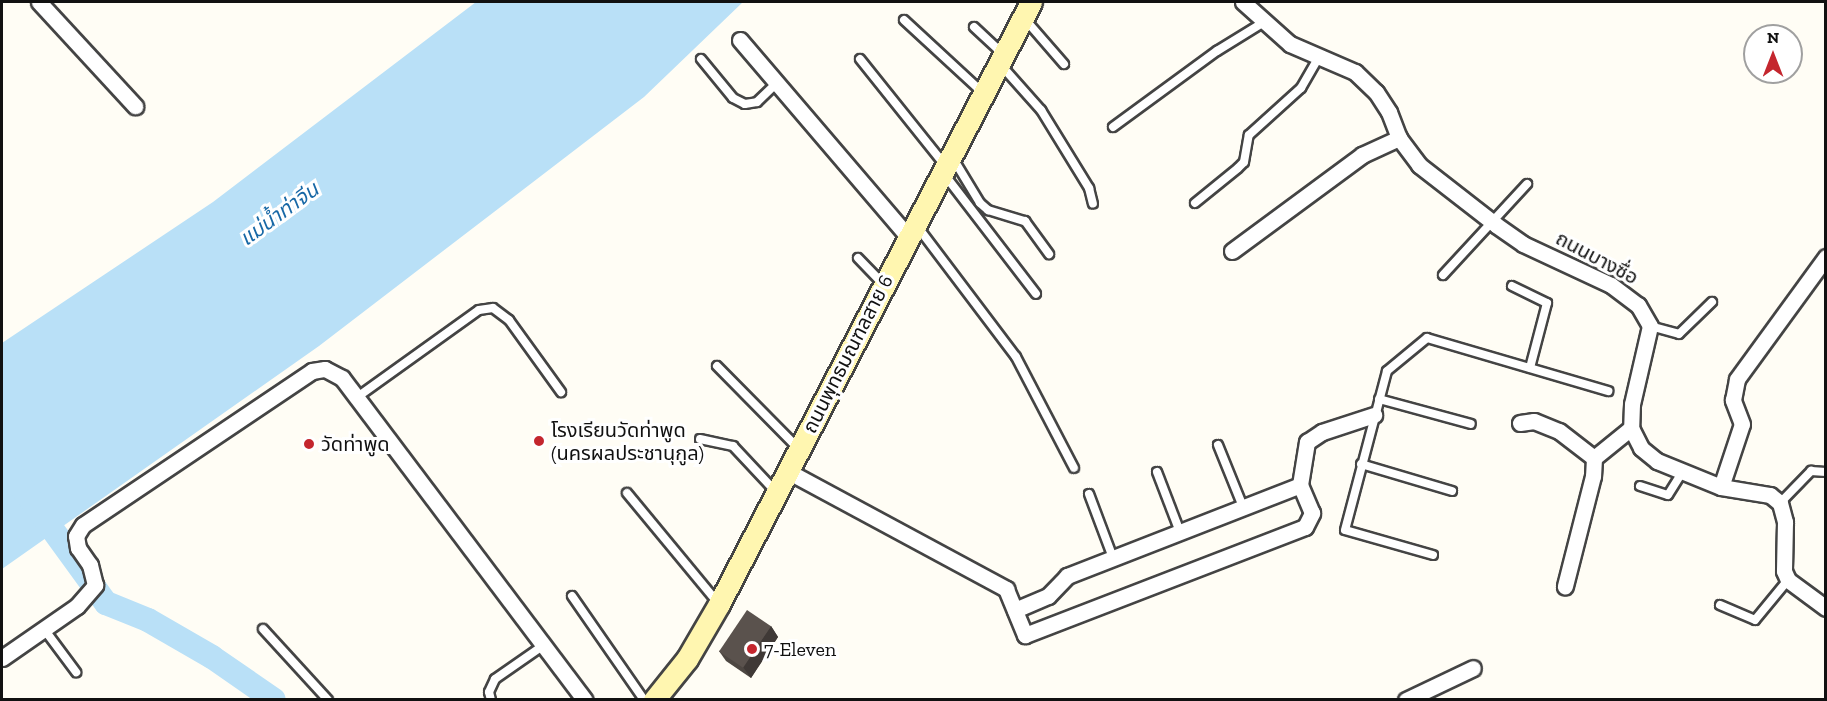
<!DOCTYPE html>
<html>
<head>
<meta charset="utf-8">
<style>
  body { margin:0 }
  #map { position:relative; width:1827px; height:701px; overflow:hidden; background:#fffdf5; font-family:"Zilla Slab","Noto Sans Thai",serif }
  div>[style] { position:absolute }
  .water>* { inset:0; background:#b9e0f7 }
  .river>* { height:24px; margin:-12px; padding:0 12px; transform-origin:12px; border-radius:12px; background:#b9e0f7 }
  .roads { filter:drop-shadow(2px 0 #444) drop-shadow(-2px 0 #444) drop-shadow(0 2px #444) drop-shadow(0 -2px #444) }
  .lane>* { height:8px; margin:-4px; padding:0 4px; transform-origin:4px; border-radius:4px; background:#fff }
  .street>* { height:15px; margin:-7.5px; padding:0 7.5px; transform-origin:7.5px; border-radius:7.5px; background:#fff }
  .secondary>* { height:21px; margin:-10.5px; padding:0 10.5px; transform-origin:10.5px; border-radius:10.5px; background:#fff6b0 }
  .wall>* { inset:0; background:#4d4742 }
  .shaded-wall>* { inset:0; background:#3f3936 }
  .building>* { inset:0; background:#5a524d; transform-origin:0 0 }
  .dots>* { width:16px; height:16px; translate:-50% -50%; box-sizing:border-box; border:3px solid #fff; border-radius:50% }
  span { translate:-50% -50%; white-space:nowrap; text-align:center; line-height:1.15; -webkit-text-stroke:6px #fff; paint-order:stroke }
  .street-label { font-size:20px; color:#111 }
  .poi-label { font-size:20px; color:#111 }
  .left { translate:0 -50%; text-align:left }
  .water-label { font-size:21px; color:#1768a6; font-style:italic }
  .frame { position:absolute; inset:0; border:3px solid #111; pointer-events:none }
  .north { position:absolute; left:1743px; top:24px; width:60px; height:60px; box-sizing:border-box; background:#fff; border:2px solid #a0a0a0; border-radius:50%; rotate:0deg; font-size:16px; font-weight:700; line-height:24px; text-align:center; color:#111 }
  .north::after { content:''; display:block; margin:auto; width:21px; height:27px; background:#c4262e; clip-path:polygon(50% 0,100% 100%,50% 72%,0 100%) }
</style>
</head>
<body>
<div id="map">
  <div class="water">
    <div style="clip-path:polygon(476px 2px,743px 2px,644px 97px,319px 346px,2px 569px,2px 343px,213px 202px)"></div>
  </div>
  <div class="river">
    <div style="left:2px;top:460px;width:177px;rotate:54deg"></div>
    <div style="left:106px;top:603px;width:45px;rotate:22deg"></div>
    <div style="left:148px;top:620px;width:74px;rotate:30deg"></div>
    <div style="left:212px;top:657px;width:75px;rotate:34.7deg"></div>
  </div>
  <div class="roads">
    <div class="lane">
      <div style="left:1024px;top:18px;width:61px;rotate:49deg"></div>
      <div style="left:904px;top:20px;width:106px;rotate:42.7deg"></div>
      <div style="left:974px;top:27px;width:38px;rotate:43deg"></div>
      <div style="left:701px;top:59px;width:50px;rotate:50.6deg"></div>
      <div style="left:733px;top:98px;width:13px;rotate:27deg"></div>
      <div style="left:745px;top:104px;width:12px;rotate:-9deg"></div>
      <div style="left:757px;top:102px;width:28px;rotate:-44deg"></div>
      <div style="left:860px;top:59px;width:136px;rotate:51.3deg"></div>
      <div style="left:1000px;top:64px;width:62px;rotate:48.3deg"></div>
      <div style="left:1041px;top:110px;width:92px;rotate:58.4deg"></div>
      <div style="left:1089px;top:188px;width:16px;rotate:76deg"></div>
      <div style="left:1113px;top:127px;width:129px;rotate:-36.2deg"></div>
      <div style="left:1217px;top:51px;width:55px;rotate:-31.7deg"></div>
      <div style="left:954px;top:160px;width:50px;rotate:58.8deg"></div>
      <div style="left:980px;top:203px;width:11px;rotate:41deg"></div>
      <div style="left:988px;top:210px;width:39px;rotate:17deg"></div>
      <div style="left:1025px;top:221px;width:41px;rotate:54deg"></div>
      <div style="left:944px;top:174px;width:151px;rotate:52.5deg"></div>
      <div style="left:1195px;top:203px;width:55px;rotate:-39.1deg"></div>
      <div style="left:1238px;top:168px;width:8px;rotate:-45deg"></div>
      <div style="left:1244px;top:162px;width:27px;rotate:-80deg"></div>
      <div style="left:1249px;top:135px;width:70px;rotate:-42.1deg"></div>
      <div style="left:1301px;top:88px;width:36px;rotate:-60deg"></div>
      <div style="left:917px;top:226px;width:164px;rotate:52.9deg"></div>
      <div style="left:1016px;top:357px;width:125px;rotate:62.4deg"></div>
      <div style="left:858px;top:258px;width:36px;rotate:46deg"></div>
      <div style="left:1443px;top:275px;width:124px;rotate:-47.3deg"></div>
      <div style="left:1512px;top:286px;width:39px;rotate:26deg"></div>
      <div style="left:1547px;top:303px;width:67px;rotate:104.7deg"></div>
      <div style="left:1650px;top:326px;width:30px;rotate:15deg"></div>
      <div style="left:1679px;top:334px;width:46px;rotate:-44.1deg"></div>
      <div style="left:717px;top:366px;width:114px;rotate:45.4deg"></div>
      <div style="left:356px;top:398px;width:151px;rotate:-35.6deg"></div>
      <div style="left:479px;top:310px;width:14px;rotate:-8deg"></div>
      <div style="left:493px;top:308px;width:20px;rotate:37deg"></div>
      <div style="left:509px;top:320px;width:89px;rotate:54.2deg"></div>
      <div style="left:1379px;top:399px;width:95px;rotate:15.2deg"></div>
      <div style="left:700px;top:439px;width:34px;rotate:12deg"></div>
      <div style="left:733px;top:446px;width:63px;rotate:46.9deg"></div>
      <div style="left:1218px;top:445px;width:67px;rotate:68deg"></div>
      <div style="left:1361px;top:464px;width:95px;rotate:16.5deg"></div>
      <div style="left:1157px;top:472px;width:64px;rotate:69deg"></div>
      <div style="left:1640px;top:486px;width:29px;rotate:18deg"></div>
      <div style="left:1668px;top:495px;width:28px;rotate:-58deg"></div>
      <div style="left:627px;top:493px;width:143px;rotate:50.4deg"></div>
      <div style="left:1089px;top:494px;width:68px;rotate:69.4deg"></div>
      <div style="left:1780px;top:503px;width:45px;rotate:-45.9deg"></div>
      <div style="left:1811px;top:471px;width:15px;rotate:4deg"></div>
      <div style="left:1433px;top:555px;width:91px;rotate:-164.1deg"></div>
      <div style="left:1345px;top:530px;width:164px;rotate:-75.2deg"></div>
      <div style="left:1387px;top:371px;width:52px;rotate:-39.5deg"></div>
      <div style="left:1427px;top:338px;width:189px;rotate:16.3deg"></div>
      <div style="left:572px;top:596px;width:126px;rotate:55.3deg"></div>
      <div style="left:1720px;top:605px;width:38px;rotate:23deg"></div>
      <div style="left:1755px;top:620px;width:52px;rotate:-50.5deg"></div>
      <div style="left:44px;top:629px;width:54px;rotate:53.3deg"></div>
      <div style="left:263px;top:629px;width:96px;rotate:47.5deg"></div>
      <div style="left:491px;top:700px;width:8px;rotate:-104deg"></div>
      <div style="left:489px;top:692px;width:14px;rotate:-65deg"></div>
      <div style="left:495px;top:679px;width:60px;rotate:-34.8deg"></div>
    </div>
    <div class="street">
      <div style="left:39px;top:2px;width:142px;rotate:47.3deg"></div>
      <div style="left:1243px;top:2px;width:63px;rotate:41.8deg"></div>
      <div style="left:1290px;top:44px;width:71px;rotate:23.3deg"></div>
      <div style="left:1355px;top:72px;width:29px;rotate:44deg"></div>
      <div style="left:1376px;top:92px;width:24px;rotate:57deg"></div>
      <div style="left:1389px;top:112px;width:28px;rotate:69deg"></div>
      <div style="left:1399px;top:138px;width:34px;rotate:53deg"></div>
      <div style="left:1419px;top:165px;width:98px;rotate:37.9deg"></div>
      <div style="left:1496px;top:225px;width:33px;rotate:35deg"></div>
      <div style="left:1523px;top:244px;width:97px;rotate:25deg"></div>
      <div style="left:1611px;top:285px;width:34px;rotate:37deg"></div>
      <div style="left:1638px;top:305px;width:24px;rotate:60deg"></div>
      <div style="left:1650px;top:326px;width:80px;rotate:103deg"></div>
      <div style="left:1632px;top:404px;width:24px;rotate:92deg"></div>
      <div style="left:1631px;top:428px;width:22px;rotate:63deg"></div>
      <div style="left:1641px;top:448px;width:21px;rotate:39deg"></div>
      <div style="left:1657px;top:461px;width:69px;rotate:22.1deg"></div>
      <div style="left:1721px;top:487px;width:50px;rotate:9.3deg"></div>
      <div style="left:1770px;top:495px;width:13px;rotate:39deg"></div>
      <div style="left:1780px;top:503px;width:20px;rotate:75deg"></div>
      <div style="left:1785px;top:522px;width:49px;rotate:91.2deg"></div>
      <div style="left:1784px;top:571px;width:10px;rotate:66deg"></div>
      <div style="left:1788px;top:580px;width:47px;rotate:36.4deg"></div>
      <div style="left:740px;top:40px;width:259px;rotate:49.5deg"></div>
      <div style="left:1232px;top:251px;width:162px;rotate:-36.4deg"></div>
      <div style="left:1362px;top:155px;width:41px;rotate:-24.7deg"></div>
      <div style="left:1520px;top:423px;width:14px;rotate:-8deg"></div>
      <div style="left:1534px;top:421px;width:27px;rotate:22deg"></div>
      <div style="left:1559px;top:431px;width:44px;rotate:37.6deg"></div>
      <div style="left:1594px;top:458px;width:18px;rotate:93deg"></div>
      <div style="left:1593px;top:476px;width:114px;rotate:104.3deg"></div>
      <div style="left:1594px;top:458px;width:48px;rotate:-39deg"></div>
      <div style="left:789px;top:472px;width:247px;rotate:28.3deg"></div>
      <div style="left:1006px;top:589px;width:50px;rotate:67.6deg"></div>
      <div style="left:1025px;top:635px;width:300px;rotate:-21.1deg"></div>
      <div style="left:1305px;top:527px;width:16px;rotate:-63deg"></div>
      <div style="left:1312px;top:513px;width:30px;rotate:-113deg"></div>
      <div style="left:1300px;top:485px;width:44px;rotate:-80.8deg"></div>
      <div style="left:1307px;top:442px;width:18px;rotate:-34deg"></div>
      <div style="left:1322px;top:432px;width:55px;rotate:-18.1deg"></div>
      <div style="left:1721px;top:487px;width:66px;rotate:-71.6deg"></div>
      <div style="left:1742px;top:424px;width:26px;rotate:-111deg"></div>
      <div style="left:1733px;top:400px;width:21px;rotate:-79deg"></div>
      <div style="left:1737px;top:379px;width:151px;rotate:-53.9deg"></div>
      <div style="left:1015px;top:610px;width:36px;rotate:-23deg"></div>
      <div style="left:1048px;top:596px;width:28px;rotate:-46deg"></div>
      <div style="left:1067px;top:576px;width:250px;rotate:-21.3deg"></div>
      <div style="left:2px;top:658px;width:91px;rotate:-34.7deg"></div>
      <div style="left:77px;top:606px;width:28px;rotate:-49deg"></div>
      <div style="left:95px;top:585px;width:21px;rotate:-104deg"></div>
      <div style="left:90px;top:565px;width:21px;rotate:-125deg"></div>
      <div style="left:78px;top:548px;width:12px;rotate:-99deg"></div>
      <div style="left:76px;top:536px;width:13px;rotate:-58deg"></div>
      <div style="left:83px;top:525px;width:276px;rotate:-33.9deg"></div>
      <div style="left:312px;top:371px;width:13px;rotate:-9deg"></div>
      <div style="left:325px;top:369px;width:19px;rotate:28deg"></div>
      <div style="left:342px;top:378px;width:403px;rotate:53deg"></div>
      <div style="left:1406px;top:700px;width:74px;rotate:-25.5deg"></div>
    </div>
    <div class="secondary">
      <div style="left:654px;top:700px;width:53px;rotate:-51.2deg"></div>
      <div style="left:687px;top:659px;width:64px;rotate:-59.8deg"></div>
      <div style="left:719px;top:604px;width:678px;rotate:-62.6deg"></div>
    </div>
  </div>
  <div class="wall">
    <div style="clip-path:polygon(771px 626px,778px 637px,751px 678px,726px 661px,719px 651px)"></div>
  </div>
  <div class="shaded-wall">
    <div style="clip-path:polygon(771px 626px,778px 637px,751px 678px,743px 667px)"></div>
  </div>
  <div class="building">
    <div style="left:747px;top:610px;width:29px;height:50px;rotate:34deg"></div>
  </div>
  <div class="dots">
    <div style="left:539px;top:441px;background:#c4262e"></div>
    <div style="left:309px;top:444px;background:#c4262e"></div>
    <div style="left:752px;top:649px;background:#c4262e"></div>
  </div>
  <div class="street-label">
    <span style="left:1597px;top:258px;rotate:28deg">ถนนบางซื่อ</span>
    <span style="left:848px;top:354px;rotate:-63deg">ถนนพุทธมณฑลสาย 6</span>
  </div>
  <div class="poi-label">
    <span class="left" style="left:551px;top:442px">โรงเรียนวัดท่าพูด<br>(นครผลประชานุกูล)</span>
    <span class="left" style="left:321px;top:444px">วัดท่าพูด</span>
    <span class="left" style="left:764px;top:649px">7-Eleven</span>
  </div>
  <div class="water-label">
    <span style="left:279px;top:214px;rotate:-36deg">แม่น้ำท่าจีน</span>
  </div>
  <div class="frame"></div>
  <div class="north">N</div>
</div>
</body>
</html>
